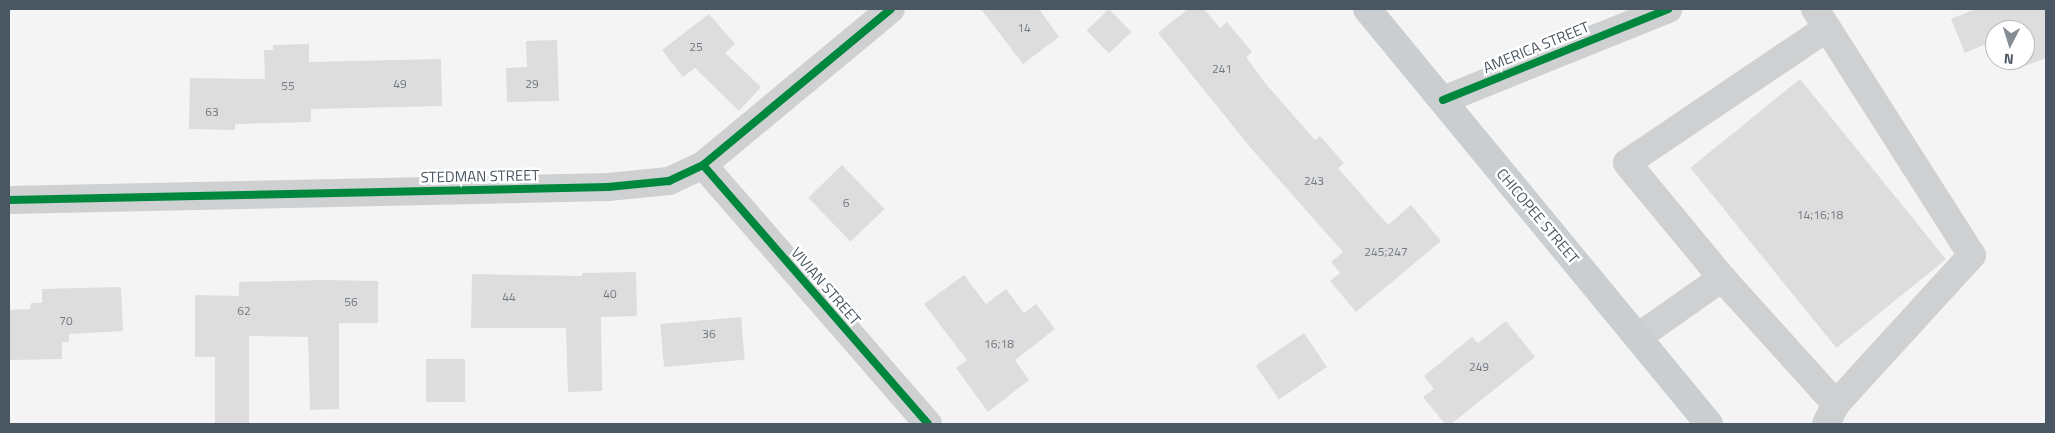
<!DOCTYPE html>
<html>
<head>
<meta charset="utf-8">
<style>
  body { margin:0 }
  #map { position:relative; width:2055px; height:433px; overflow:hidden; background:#f4f4f4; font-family:"Titillium Web",sans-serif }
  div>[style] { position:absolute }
  .building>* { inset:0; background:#ddddde; transform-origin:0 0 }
  .minor>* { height:28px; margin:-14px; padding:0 14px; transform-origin:14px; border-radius:14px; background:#ced0d2 }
  .major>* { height:28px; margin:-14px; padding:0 14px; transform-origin:14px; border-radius:14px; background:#caced1 }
  .cycleway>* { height:8px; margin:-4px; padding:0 4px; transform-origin:4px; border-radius:4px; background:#00873e }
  span { translate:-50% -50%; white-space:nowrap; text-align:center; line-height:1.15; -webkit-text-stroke:5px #fff; paint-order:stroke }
  .number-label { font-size:12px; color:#707881 }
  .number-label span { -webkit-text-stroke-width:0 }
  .street-label { font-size:15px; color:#4a5661 }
  .frame { position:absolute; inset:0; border:10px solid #4a5661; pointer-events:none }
  .north { position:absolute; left:1985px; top:20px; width:50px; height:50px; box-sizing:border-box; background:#fff; border:1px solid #b7bbc0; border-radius:50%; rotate:185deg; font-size:14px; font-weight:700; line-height:20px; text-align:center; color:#4a5661 }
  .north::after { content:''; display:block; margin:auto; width:18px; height:22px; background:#868d94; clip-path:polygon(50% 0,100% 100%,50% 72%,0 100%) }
</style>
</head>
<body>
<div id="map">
  <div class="building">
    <div style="clip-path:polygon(981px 9px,1039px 9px,1059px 37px,1023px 64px)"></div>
    <div style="left:1109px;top:9px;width:32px;height:31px;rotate:46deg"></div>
    <div style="clip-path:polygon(1188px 9px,1204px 9px,1220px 28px,1227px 22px,1252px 52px,1246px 57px,1265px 83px,1315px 140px,1320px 136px,1344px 163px,1338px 168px,1388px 225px,1411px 205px,1441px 241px,1356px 312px,1330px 281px,1340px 273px,1331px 262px,1343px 252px,1250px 147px,1158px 33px)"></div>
    <div style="clip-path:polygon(1976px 9px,2046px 9px,2046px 58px,2017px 69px,2014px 60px,2025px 60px,2025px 30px,1995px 30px,1995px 40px,1965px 53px,1951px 19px)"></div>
    <div style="clip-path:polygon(709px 14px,735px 44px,725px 53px,761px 87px,739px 111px,695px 68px,683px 77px,662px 50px)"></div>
    <div style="clip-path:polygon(557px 40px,559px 101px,507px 102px,506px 68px,527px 67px,526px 41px)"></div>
    <div style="clip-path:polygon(309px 44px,309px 62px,441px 59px,442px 106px,311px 109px,311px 122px,235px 124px,235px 130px,189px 129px,190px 78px,265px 79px,264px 50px,273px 50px,273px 45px)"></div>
    <div style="left:1800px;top:79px;width:232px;height:141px;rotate:51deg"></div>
    <div style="left:842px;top:165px;width:61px;height:47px;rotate:46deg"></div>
    <div style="clip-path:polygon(636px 272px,637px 316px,601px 317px,602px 391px,568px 392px,566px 328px,471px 328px,472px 274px,582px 276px,582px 273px)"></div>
    <div style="clip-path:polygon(964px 275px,986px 304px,1006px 289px,1024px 313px,1036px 304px,1055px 329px,1015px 360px,1029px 380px,988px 412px,956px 368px,967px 360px,924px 304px)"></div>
    <div style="clip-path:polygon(323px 280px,378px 281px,378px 323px,339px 323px,339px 409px,310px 410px,308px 337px,249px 336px,249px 424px,215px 424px,215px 357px,195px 357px,195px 295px,239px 296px,239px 282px)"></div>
    <div style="clip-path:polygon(121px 287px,123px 331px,69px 334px,69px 342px,62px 342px,62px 359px,9px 360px,9px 310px,30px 309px,31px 303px,42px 303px,42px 289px)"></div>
    <div style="left:741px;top:317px;width:43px;height:81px;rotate:85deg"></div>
    <div style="clip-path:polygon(1506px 321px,1535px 357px,1451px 424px,1445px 424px,1423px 397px,1434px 389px,1424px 376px,1472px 337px,1478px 343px)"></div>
    <div style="left:1304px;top:333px;width:41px;height:58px;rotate:56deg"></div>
    <div style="left:426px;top:359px;width:39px;height:43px"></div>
  </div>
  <div class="minor">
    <div style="left:1815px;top:9px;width:292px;rotate:57.5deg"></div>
    <div style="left:1972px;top:255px;width:202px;rotate:132.4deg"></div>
    <div style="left:1836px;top:404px;width:22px;rotate:117deg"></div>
    <div style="left:1827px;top:28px;width:241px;rotate:146deg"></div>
    <div style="left:1627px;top:163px;width:149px;rotate:50.4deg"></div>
    <div style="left:1722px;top:278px;width:170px;rotate:47.9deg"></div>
    <div style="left:1443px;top:100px;width:243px;rotate:-22deg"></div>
    <div style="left:703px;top:165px;width:343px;rotate:49deg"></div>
    <div style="left:9px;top:200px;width:599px;rotate:-1.24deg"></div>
    <div style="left:608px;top:187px;width:61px;rotate:-5.6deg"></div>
    <div style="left:669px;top:181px;width:38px;rotate:-25deg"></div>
    <div style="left:703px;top:165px;width:244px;rotate:-39.7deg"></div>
    <div style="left:1638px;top:337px;width:103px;rotate:-35.1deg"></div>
  </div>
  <div class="major">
    <div style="left:1367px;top:9px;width:538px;rotate:50.51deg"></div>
  </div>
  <div class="cycleway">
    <div style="left:1443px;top:100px;width:243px;rotate:-22deg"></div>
    <div style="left:703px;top:165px;width:343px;rotate:49deg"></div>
    <div style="left:9px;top:200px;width:599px;rotate:-1.24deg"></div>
    <div style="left:608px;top:187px;width:61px;rotate:-5.6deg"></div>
    <div style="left:669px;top:181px;width:38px;rotate:-25deg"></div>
    <div style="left:703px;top:165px;width:244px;rotate:-39.7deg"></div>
  </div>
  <div class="number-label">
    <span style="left:1024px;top:28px">14</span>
    <span style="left:696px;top:47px">25</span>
    <span style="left:1222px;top:69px">241</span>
    <span style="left:400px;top:84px">49</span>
    <span style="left:532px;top:84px">29</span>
    <span style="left:288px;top:86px">55</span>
    <span style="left:212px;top:112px">63</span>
    <span style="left:1314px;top:181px">243</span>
    <span style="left:846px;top:203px">6</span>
    <span style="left:1820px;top:215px">14;16;18</span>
    <span style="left:1386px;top:252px">245;247</span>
    <span style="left:610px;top:294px">40</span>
    <span style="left:509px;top:297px">44</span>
    <span style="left:351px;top:302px">56</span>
    <span style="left:244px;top:311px">62</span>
    <span style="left:66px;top:321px">70</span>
    <span style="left:709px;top:334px">36</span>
    <span style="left:999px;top:344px">16;18</span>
    <span style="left:1479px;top:367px">249</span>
  </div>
  <div class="street-label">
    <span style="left:1536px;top:47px;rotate:-22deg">AMERICA STREET</span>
    <span style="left:480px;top:176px;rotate:-1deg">STEDMAN STREET</span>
    <span style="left:1538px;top:216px;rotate:50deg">CHICOPEE STREET</span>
    <span style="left:826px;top:286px;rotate:49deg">VIVIAN STREET</span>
  </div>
  <div class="frame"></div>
  <div class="north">N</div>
</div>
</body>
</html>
